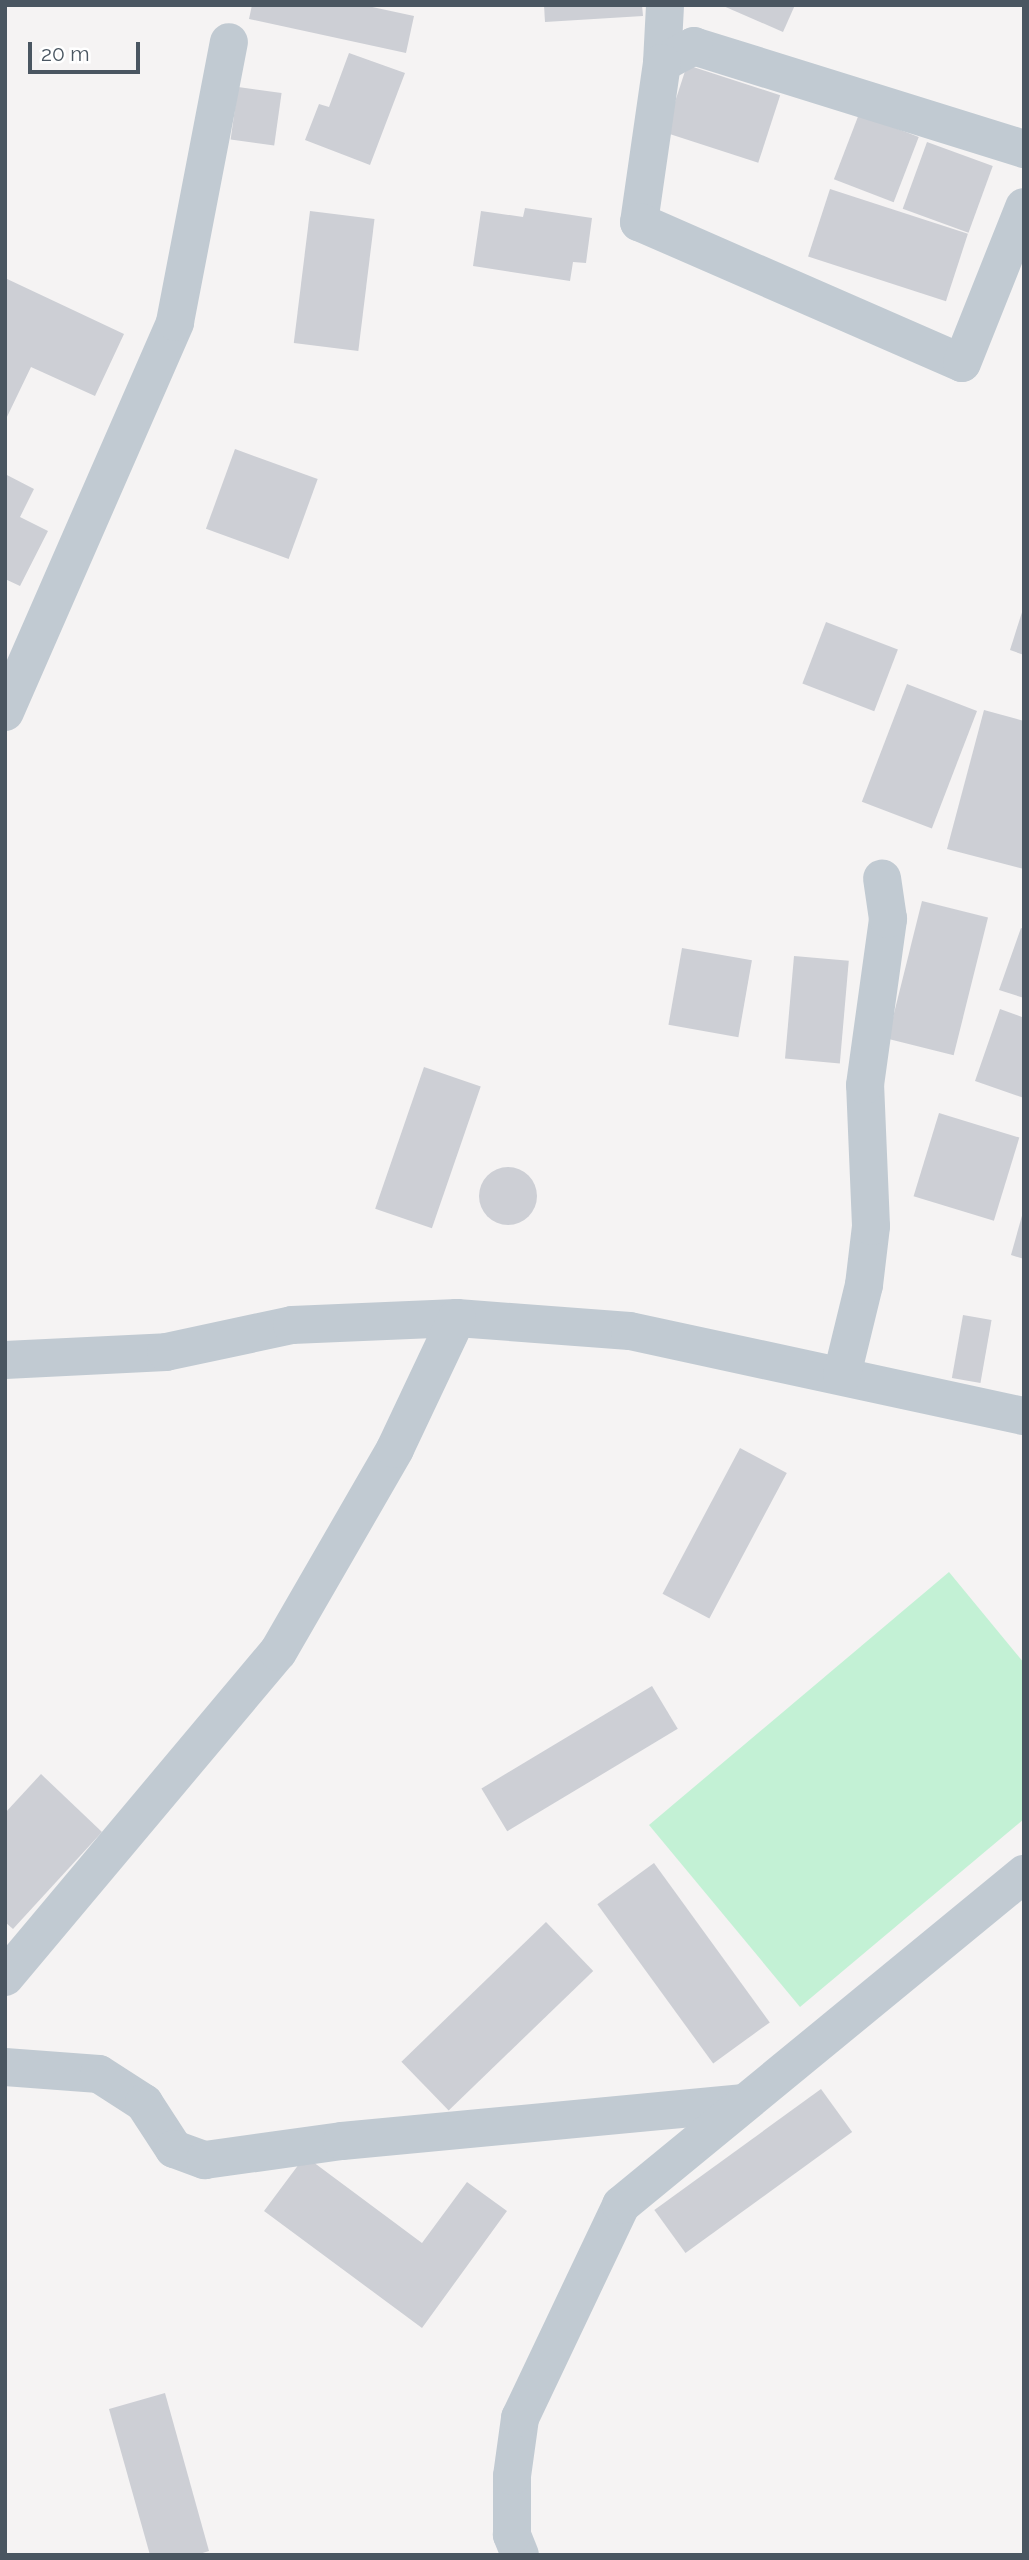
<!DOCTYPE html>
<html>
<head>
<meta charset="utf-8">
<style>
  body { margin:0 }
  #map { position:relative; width:1029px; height:2560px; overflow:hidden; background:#f5f3f3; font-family:Raleway,sans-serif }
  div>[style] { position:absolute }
  .green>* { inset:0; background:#c3f1d5 }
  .building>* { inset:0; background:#cdcfd5; transform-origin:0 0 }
  .round { border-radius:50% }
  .minor>* { height:38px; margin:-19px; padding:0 19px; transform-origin:19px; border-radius:19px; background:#c1cad2 }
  span { translate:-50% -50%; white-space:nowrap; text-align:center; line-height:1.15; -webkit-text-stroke:7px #fff; paint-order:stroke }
  .frame { position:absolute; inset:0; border:7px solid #4a5661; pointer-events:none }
  .scale { position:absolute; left:28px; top:42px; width:112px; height:32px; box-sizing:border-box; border:4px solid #4a5661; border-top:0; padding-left:9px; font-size:21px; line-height:24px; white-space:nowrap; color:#4a5661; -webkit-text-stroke:5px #fff; paint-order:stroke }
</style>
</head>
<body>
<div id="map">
  <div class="green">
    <div style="clip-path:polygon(949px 1572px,1024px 1663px,1024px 1819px,800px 2007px,649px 1825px)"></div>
  </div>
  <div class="building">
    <div style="clip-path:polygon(252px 5px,363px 5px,414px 16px,406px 53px,249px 19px)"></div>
    <div style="clip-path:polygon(544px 5px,642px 5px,643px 16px,545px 22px)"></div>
    <div style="clip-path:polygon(721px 5px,795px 5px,783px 32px)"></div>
    <div style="clip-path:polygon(349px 53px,405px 73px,370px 165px,305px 140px,319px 104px,329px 107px)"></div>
    <div style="left:687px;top:65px;width:98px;height:71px;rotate:18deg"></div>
    <div style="left:238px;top:87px;width:44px;height:53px;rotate:8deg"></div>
    <div style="left:859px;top:114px;width:64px;height:70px;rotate:21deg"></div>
    <div style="left:927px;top:142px;width:70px;height:71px;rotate:20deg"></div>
    <div style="left:830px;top:189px;width:145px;height:71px;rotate:18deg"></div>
    <div style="clip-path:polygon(525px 208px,592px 218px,586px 263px,573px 262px,570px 281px,473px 266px,481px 211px,523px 217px)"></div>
    <div style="left:310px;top:211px;width:65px;height:133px;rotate:7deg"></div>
    <div style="clip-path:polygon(5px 278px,124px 334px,95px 396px,31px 367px,5px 421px)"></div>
    <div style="left:235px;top:449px;width:88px;height:85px;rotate:20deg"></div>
    <div style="clip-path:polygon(5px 474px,34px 489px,20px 517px,48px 531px,20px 586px,5px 579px)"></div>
    <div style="clip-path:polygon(1023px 609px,1024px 609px,1024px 655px,1010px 650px)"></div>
    <div style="left:826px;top:622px;width:77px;height:66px;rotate:21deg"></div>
    <div style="left:907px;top:684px;width:75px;height:126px;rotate:21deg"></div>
    <div style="clip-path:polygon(984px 710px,1024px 721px,1024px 869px,947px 849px)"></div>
    <div style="left:922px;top:901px;width:68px;height:142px;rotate:14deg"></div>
    <div style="clip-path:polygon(1021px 928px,1024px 929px,1024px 998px,999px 990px)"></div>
    <div style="left:682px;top:948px;width:71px;height:78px;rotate:10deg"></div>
    <div style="left:794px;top:956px;width:55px;height:103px;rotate:5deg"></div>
    <div style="clip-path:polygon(1000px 1009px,1022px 1017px,1024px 1012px,1024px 1098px,975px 1081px)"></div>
    <div style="left:424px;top:1067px;width:60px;height:150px;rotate:19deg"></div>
    <div style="left:939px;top:1113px;width:84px;height:87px;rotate:17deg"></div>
    <div class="round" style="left:479px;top:1167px;width:58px;height:58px"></div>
    <div style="clip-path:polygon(1023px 1212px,1024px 1212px,1024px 1259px,1011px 1255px)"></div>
    <div style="left:963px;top:1315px;width:29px;height:64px;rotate:10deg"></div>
    <div style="left:740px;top:1448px;width:53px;height:165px;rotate:28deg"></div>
    <div style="left:652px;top:1686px;width:50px;height:199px;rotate:59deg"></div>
    <div style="clip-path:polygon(41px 1774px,102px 1832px,13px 1929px,5px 1922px,5px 1813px)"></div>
    <div style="left:654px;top:1863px;width:197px;height:70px;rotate:54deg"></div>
    <div style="left:546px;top:1922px;width:68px;height:201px;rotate:46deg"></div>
    <div style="left:821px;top:2089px;width:53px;height:206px;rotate:54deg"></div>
    <div style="clip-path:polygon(305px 2156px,422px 2243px,467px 2182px,507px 2211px,422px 2328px,264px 2211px)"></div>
    <div style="clip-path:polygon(165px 2393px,209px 2551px,196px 2555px,150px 2555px,109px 2409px)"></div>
  </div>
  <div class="minor">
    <div style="left:662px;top:63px;width:58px;rotate:-87deg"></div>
    <div style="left:1024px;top:149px;width:346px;rotate:-162.7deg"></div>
    <div style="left:694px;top:46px;width:36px;rotate:152deg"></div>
    <div style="left:662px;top:63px;width:161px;rotate:98.2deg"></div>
    <div style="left:639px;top:222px;width:352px;rotate:23.6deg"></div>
    <div style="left:962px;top:363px;width:168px;rotate:-68.3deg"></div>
    <div style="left:5px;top:712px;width:425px;rotate:-66.4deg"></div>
    <div style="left:175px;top:322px;width:285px;rotate:-79.1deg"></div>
    <div style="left:5px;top:1360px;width:161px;rotate:-2.8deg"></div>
    <div style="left:166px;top:1352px;width:129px;rotate:-12.1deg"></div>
    <div style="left:292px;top:1325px;width:165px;rotate:-2.4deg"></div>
    <div style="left:457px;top:1318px;width:173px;rotate:4.3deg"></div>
    <div style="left:630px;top:1331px;width:403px;rotate:12.2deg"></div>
    <div style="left:842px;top:1375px;width:93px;rotate:-76.3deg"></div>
    <div style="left:864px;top:1285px;width:59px;rotate:-83.2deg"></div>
    <div style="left:871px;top:1226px;width:141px;rotate:-92.4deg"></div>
    <div style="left:865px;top:1085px;width:168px;rotate:-82.1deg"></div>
    <div style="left:888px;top:919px;width:41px;rotate:-98.3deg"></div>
    <div style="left:5px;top:1977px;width:424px;rotate:-50deg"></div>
    <div style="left:278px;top:1652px;width:234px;rotate:-60deg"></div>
    <div style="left:395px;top:1449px;width:145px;rotate:-64.7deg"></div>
    <div style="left:5px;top:2067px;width:94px;rotate:4.3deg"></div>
    <div style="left:99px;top:2074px;width:54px;rotate:32.8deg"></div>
    <div style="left:144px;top:2103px;width:55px;rotate:56.9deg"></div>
    <div style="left:174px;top:2149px;width:33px;rotate:20deg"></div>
    <div style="left:205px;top:2160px;width:138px;rotate:-7.9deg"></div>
    <div style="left:342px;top:2141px;width:404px;rotate:-5.4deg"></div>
    <div style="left:520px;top:2555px;width:22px;rotate:-112deg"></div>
    <div style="left:512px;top:2535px;width:59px;rotate:-90deg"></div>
    <div style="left:512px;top:2476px;width:59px;rotate:-82.1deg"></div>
    <div style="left:520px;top:2418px;width:236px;rotate:-64.6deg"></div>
    <div style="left:621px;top:2205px;width:522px;rotate:-39.4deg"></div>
  </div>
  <div class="frame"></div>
  <div class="scale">20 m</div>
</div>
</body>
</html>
